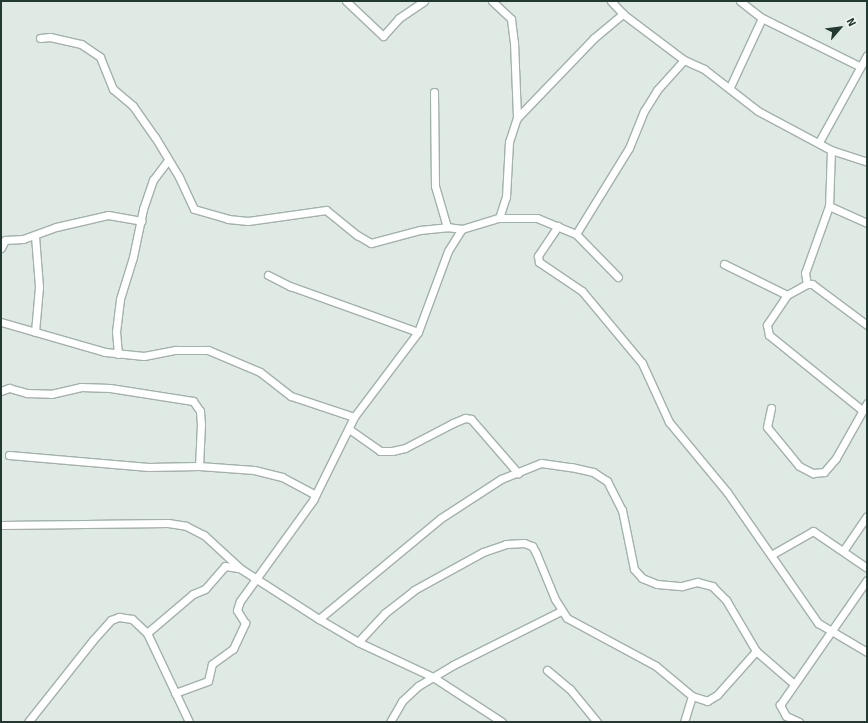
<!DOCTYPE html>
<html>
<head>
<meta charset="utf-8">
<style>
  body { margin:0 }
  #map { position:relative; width:868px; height:723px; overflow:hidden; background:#e0eae5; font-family:Signika,sans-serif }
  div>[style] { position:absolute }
  .roads { filter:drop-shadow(1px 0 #a3b1ab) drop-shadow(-1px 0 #a3b1ab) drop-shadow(0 1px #a3b1ab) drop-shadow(0 -1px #a3b1ab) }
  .minor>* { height:7px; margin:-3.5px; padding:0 3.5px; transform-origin:3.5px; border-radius:3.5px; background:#fff }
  span { translate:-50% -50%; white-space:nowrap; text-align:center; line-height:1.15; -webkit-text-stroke:3.5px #f0f7f3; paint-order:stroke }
  .frame { position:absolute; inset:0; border:2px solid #223931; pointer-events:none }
  .north { position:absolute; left:820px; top:8px; width:40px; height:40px; -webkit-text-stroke:3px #f0f7f3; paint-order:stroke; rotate:62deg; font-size:11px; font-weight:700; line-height:16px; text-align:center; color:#223931 }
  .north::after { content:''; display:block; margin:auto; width:14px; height:18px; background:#223931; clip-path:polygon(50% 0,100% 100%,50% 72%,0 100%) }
</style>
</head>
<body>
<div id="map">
  <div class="roads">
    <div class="minor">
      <div style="left:346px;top:1px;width:51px;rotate:43.4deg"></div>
      <div style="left:383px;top:36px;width:24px;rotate:-48deg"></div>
      <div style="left:399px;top:18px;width:30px;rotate:-34deg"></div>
      <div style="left:492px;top:1px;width:26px;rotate:43deg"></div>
      <div style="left:511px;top:19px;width:23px;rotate:83deg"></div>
      <div style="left:514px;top:42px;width:76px;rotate:87.7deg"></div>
      <div style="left:611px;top:1px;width:18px;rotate:47deg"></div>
      <div style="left:623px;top:14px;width:76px;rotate:37deg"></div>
      <div style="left:684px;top:60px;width:22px;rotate:24deg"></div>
      <div style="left:704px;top:69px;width:68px;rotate:37.9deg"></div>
      <div style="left:758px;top:111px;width:83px;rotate:28.1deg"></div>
      <div style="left:831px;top:150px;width:38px;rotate:18deg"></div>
      <div style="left:740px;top:1px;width:28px;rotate:38deg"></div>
      <div style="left:762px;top:18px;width:108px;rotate:26.3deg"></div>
      <div style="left:40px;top:38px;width:10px;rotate:-6deg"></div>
      <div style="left:50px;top:37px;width:32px;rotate:13deg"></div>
      <div style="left:81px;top:44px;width:23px;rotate:34deg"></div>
      <div style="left:100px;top:57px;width:35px;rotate:68deg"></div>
      <div style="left:113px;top:89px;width:26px;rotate:40deg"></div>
      <div style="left:133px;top:106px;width:38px;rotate:55deg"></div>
      <div style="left:155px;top:137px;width:47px;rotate:59deg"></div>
      <div style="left:179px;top:177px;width:35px;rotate:65deg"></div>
      <div style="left:194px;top:209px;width:35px;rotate:16deg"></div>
      <div style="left:228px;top:219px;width:20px;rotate:6deg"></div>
      <div style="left:248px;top:221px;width:79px;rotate:-8deg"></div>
      <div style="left:326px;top:210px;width:40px;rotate:39deg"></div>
      <div style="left:357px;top:235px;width:16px;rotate:30deg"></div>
      <div style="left:371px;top:243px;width:51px;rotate:-14.9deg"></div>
      <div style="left:420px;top:230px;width:27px;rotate:-6deg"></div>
      <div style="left:447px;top:227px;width:15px;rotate:8deg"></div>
      <div style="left:462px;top:229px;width:39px;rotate:-17deg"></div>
      <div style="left:499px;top:218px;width:38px"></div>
      <div style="left:537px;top:218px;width:42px;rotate:22.3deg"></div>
      <div style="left:576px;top:234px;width:60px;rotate:45.7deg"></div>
      <div style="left:730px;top:87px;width:76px;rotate:-65.1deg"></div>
      <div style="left:434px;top:92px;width:94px;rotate:89.4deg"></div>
      <div style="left:435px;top:186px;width:43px;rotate:73.7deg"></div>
      <div style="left:819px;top:142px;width:99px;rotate:-61.1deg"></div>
      <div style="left:831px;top:150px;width:56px;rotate:92deg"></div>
      <div style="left:829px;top:206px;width:71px;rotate:109.7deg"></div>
      <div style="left:805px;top:273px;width:11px;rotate:80deg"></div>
      <div style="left:807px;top:284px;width:5px"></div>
      <div style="left:812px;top:284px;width:69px;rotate:36.7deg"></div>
      <div style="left:829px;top:206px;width:42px;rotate:24.1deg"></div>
      <div style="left:499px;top:218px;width:22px;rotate:-72deg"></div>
      <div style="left:506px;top:197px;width:55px;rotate:-86.9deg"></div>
      <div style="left:509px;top:142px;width:25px;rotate:-72deg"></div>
      <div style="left:517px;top:118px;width:111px;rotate:-46.1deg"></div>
      <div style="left:594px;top:38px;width:38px;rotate:-40deg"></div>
      <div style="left:558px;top:226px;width:36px;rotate:124deg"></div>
      <div style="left:538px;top:256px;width:6px;rotate:81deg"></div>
      <div style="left:539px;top:262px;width:52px;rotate:34deg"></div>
      <div style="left:582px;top:291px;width:94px;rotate:50.2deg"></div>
      <div style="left:642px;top:363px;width:65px;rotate:65.4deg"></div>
      <div style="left:669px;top:422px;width:91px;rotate:50.4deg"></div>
      <div style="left:727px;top:492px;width:160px;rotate:55.2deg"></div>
      <div style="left:818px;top:623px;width:57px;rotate:30.6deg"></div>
      <div style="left:576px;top:234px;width:101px;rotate:-58.4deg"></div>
      <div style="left:629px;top:148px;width:40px;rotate:-68deg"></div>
      <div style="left:644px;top:111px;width:25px;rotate:-58deg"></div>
      <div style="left:657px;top:90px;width:40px;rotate:-48deg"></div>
      <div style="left:35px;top:236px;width:51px;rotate:85.5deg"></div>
      <div style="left:39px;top:287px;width:45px;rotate:95.1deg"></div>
      <div style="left:1px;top:248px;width:9px;rotate:-63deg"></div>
      <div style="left:5px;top:240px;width:18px;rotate:-3deg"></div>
      <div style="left:23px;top:239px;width:35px;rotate:-20deg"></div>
      <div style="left:56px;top:227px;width:53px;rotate:-13deg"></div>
      <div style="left:108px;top:215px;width:34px;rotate:10deg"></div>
      <div style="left:724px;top:264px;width:70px;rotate:26.2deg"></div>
      <div style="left:787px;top:295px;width:23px;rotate:-29deg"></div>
      <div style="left:268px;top:275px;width:25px;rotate:27deg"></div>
      <div style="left:290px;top:286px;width:136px;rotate:19.8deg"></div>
      <div style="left:787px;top:295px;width:36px;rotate:124deg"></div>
      <div style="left:767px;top:325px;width:10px;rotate:79deg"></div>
      <div style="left:769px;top:335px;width:119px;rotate:38.9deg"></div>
      <div style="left:1px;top:322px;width:108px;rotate:16.1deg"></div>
      <div style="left:105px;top:352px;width:39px;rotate:6deg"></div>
      <div style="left:144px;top:356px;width:32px;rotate:-11deg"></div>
      <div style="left:175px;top:350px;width:33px"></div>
      <div style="left:208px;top:350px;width:56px;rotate:22.9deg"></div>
      <div style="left:260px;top:372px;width:39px;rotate:38deg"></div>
      <div style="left:291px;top:396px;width:66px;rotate:18.4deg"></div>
      <div style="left:118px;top:354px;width:22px;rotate:-95deg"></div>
      <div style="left:116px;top:332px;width:33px;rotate:-83deg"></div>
      <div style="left:120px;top:299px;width:44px;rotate:-72.8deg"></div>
      <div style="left:133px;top:257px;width:49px;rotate:-78.2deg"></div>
      <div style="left:143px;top:209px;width:31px;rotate:-71deg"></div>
      <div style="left:153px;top:180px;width:25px;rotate:-53deg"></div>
      <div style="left:1px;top:391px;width:9px;rotate:-21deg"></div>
      <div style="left:9px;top:388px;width:19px;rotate:16deg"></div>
      <div style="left:27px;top:393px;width:24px;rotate:2deg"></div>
      <div style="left:51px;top:394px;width:31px;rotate:-13deg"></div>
      <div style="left:81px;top:387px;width:29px;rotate:2deg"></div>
      <div style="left:110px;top:388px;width:84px;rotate:8.9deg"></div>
      <div style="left:193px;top:401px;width:12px;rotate:55deg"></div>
      <div style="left:200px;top:411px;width:13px;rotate:86deg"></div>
      <div style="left:201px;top:424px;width:42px;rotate:92.7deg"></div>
      <div style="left:771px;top:408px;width:19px;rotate:102deg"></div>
      <div style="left:767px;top:427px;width:50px;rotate:50.6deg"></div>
      <div style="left:799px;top:466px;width:16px;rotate:27deg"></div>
      <div style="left:813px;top:473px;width:11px;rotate:-5deg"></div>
      <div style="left:824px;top:472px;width:18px;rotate:-49deg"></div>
      <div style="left:836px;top:458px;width:63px;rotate:-60.6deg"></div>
      <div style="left:349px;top:429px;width:38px;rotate:35deg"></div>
      <div style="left:380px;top:451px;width:12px"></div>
      <div style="left:392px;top:451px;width:13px;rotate:-13deg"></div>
      <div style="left:405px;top:448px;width:54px;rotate:-27.5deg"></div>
      <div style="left:453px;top:423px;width:13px;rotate:-23deg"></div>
      <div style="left:465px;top:418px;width:6px;rotate:9deg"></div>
      <div style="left:471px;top:419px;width:72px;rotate:49deg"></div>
      <div style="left:9px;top:455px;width:140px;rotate:4.9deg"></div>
      <div style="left:148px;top:467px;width:51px;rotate:-1.1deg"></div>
      <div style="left:199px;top:466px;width:55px;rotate:4.2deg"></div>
      <div style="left:254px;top:470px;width:29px;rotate:14deg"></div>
      <div style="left:282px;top:477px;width:38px;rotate:28deg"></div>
      <div style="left:1px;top:525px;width:167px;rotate:-0.7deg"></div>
      <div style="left:168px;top:523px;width:18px;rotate:9deg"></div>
      <div style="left:186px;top:526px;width:20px;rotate:27deg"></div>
      <div style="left:204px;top:535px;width:50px;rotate:42.6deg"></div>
      <div style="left:241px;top:569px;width:93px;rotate:32.7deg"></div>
      <div style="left:319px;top:619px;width:45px;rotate:30.5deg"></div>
      <div style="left:358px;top:642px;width:83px;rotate:25deg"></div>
      <div style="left:433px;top:677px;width:82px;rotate:33.1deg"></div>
      <div style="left:843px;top:551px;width:42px;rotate:-55.6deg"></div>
      <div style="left:771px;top:555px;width:48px;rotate:-29.7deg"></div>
      <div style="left:813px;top:531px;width:65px;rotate:34.4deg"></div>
      <div style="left:319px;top:619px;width:158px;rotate:-39.6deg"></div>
      <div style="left:441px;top:518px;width:72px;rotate:-33deg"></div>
      <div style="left:501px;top:479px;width:43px;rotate:-21.8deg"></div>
      <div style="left:541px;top:463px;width:30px;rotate:8deg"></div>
      <div style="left:571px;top:467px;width:23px;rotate:13deg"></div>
      <div style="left:593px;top:472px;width:17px;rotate:33deg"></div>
      <div style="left:607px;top:481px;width:33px;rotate:63deg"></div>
      <div style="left:622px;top:510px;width:60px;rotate:78.5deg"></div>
      <div style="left:634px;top:569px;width:12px;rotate:48deg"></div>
      <div style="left:642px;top:578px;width:16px;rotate:22deg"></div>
      <div style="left:657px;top:584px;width:25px;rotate:5deg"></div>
      <div style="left:682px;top:586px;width:16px;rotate:-15deg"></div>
      <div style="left:697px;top:582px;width:16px;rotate:15deg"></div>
      <div style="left:712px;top:586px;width:20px;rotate:45deg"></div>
      <div style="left:726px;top:600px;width:59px;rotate:59.5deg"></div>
      <div style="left:756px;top:651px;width:49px;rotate:40.9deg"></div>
      <div style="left:147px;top:633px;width:60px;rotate:-40.3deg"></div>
      <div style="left:193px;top:594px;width:13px;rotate:-23deg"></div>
      <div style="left:205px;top:589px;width:30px;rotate:-49deg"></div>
      <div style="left:225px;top:566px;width:13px;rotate:9deg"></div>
      <div style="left:358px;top:642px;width:40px;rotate:-47deg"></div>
      <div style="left:385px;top:613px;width:37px;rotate:-38deg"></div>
      <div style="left:414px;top:590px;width:79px;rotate:-28.8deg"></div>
      <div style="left:483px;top:552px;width:24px;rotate:-19deg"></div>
      <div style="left:506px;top:544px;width:18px;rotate:-3deg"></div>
      <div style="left:524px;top:543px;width:9px;rotate:21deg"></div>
      <div style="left:532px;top:546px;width:8px;rotate:60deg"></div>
      <div style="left:536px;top:553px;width:50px;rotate:67.6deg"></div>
      <div style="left:555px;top:599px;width:22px;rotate:58deg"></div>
      <div style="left:567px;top:618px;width:101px;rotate:28.3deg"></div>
      <div style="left:656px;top:666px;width:47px;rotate:39.8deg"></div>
      <div style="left:692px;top:696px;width:16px;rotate:18deg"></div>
      <div style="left:707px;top:701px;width:12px;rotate:-31deg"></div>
      <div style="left:717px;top:695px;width:59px;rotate:-48.4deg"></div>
      <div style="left:547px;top:670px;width:30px;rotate:40deg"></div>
      <div style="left:570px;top:689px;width:43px;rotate:50.7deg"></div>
      <div style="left:175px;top:693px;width:35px;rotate:-20deg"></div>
      <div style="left:208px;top:681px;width:17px;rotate:-77deg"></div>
      <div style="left:212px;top:664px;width:26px;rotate:-36deg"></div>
      <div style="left:233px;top:649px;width:29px;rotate:-65deg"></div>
      <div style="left:245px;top:623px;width:15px;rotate:-122deg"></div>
      <div style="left:237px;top:610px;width:9px;rotate:-72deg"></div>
      <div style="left:240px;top:601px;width:125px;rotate:-54.1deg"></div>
      <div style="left:313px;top:500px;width:93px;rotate:-63.7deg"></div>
      <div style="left:354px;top:417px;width:106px;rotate:-53deg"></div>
      <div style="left:418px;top:332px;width:86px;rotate:-69.7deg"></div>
      <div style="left:448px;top:251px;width:26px;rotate:-58deg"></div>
      <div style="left:28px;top:722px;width:105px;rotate:-51.6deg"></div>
      <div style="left:93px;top:640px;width:27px;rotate:-48deg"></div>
      <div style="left:111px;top:620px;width:9px;rotate:-21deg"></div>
      <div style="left:119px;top:617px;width:13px;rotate:9deg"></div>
      <div style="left:132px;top:619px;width:21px;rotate:43deg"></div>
      <div style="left:147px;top:633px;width:98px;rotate:64.7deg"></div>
      <div style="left:390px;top:722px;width:24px;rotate:-60deg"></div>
      <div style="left:402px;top:701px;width:22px;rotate:-43deg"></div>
      <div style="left:418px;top:686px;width:41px;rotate:-31deg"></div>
      <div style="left:453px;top:665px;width:121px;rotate:-26.6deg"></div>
      <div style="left:684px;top:722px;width:27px;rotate:-73deg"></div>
      <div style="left:799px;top:722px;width:14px;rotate:-155deg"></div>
      <div style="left:786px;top:716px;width:13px;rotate:-119deg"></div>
      <div style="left:780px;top:705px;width:152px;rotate:-55.2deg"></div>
    </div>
  </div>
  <div class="frame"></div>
  <div class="north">N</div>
</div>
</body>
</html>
